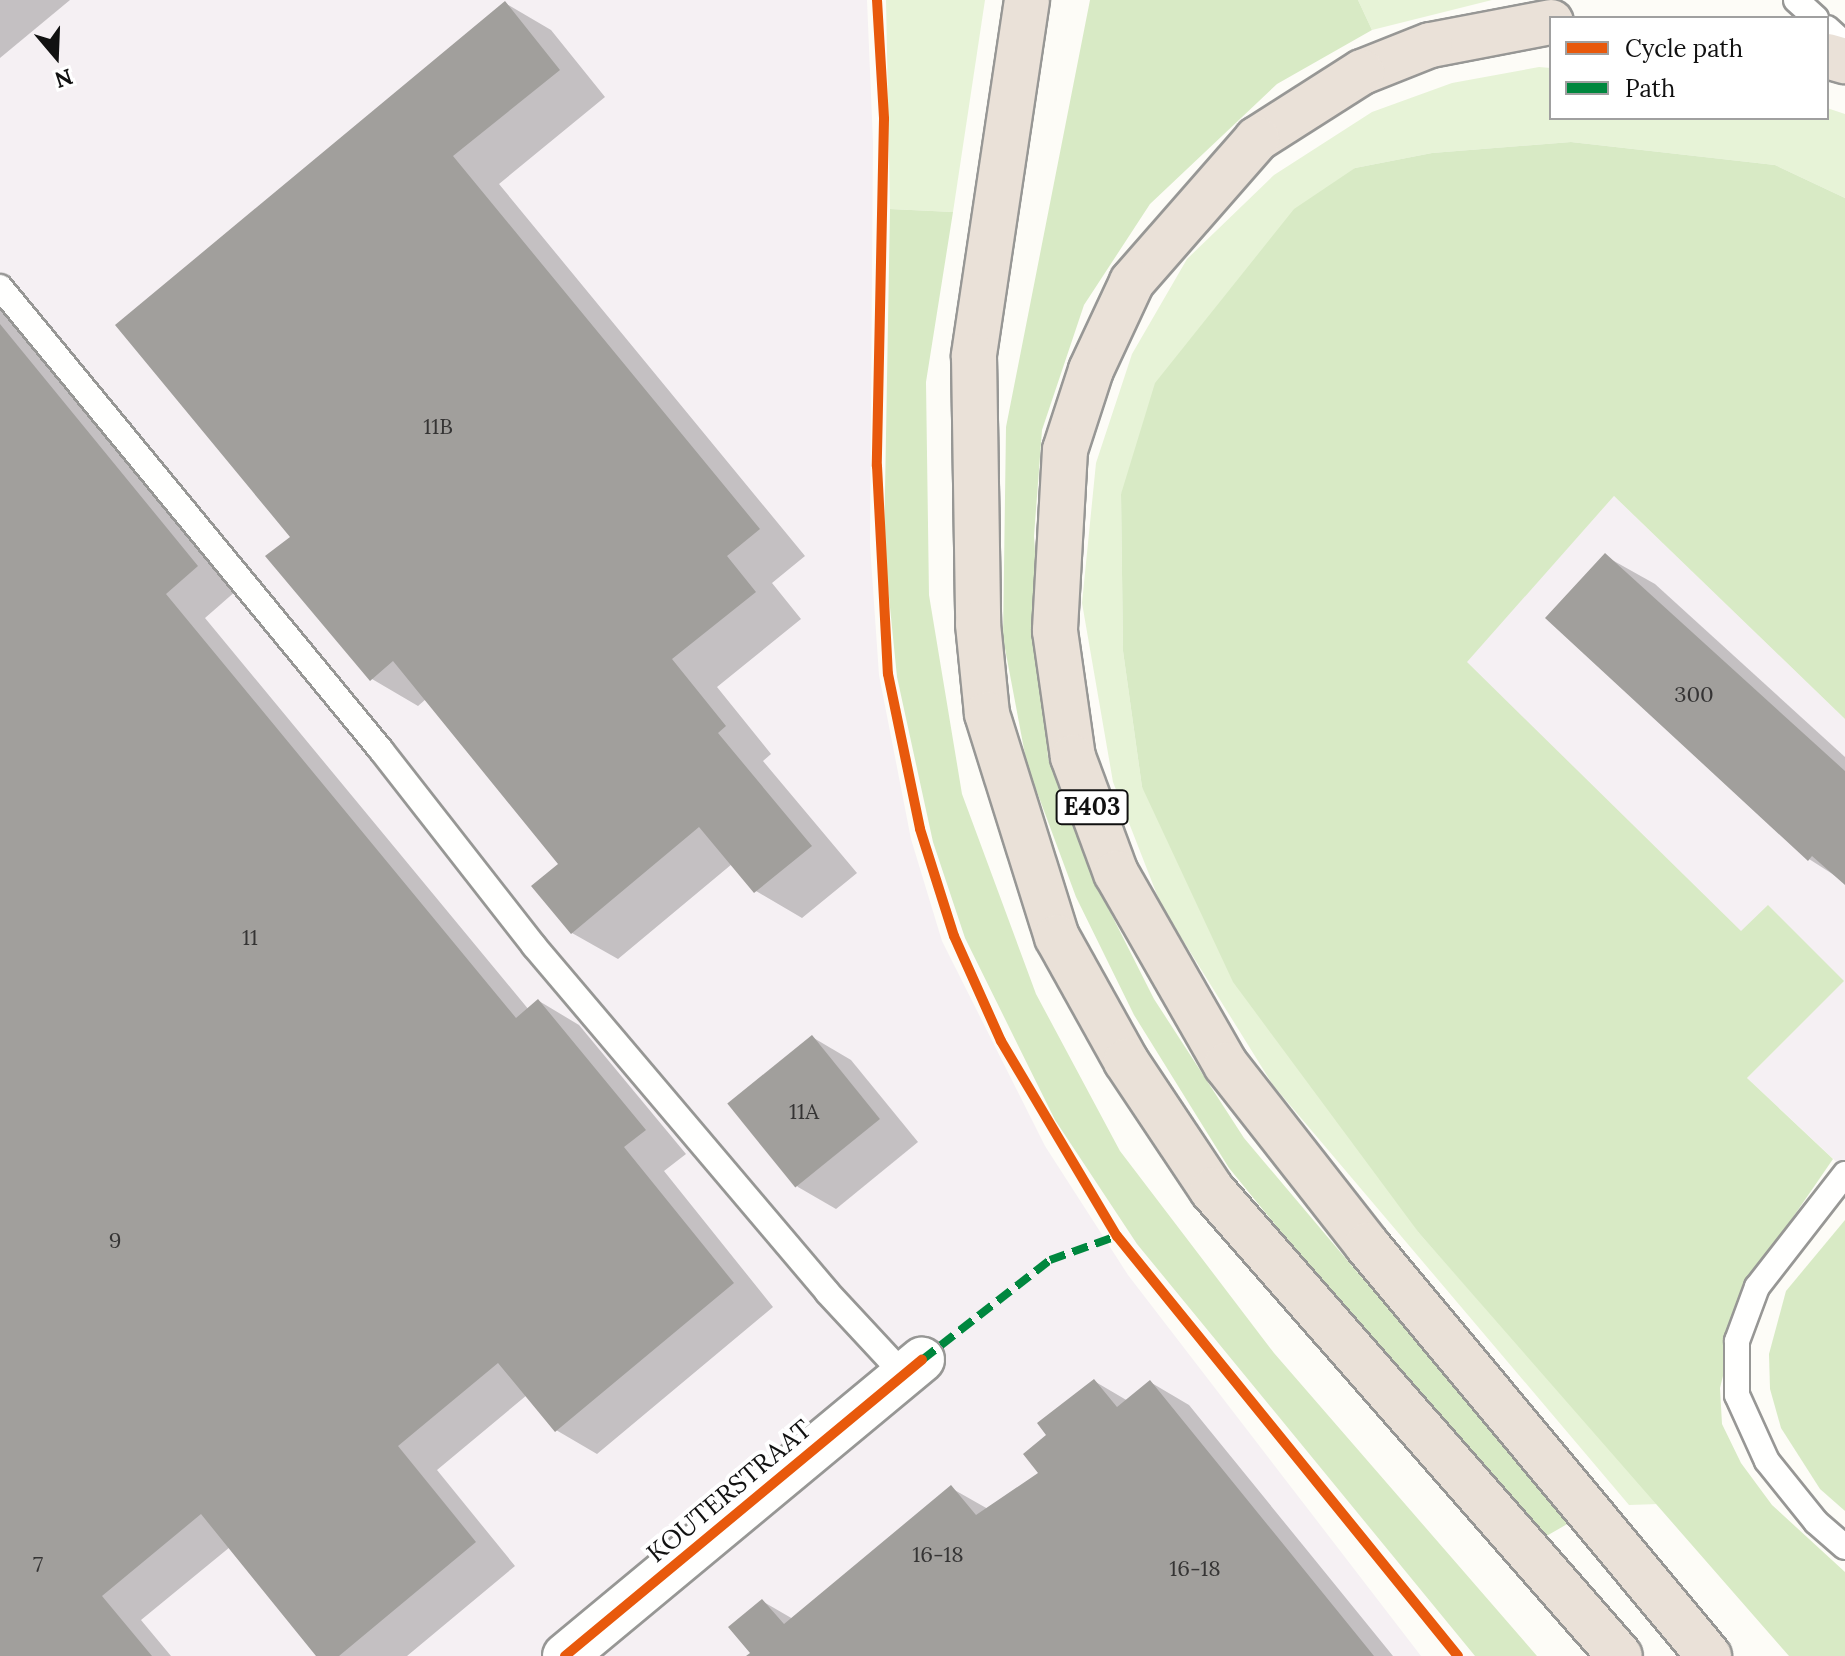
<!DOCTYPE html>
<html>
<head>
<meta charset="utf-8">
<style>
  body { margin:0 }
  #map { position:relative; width:1845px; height:1656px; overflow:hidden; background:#fdfcf7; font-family:Lora,serif }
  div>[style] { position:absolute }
  .industrial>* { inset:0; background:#f5f0f3 }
  .green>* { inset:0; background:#e7f3d7 }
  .forest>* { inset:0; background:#d8eac5 }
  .shadow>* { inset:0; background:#0003 }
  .building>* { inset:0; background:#a19f9c; transform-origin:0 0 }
  .roads { filter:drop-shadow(2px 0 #979795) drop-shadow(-2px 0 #979795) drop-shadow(0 2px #979795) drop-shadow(0 -2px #979795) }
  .lane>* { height:24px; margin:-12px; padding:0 12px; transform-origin:12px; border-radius:12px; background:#fffffe }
  .street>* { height:44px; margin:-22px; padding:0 22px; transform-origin:22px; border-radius:22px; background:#fffffe }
  .highway>* { height:44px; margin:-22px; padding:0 22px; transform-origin:22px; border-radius:22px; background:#eae1d8 }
  .quiet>* { height:8px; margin-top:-4px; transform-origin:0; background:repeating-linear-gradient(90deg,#00873e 0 16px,transparent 0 24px) }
  .cycleway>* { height:10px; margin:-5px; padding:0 5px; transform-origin:5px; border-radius:5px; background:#e8590c }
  span { translate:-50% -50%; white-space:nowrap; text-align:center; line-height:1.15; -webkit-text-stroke:8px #fff; paint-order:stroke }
  .number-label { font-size:22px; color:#353434 }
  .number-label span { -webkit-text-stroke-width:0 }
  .shield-label span { padding:2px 6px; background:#fff; border:2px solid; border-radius:6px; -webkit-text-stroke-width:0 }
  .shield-label { font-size:24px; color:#111; font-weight:700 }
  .street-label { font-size:26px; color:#111 }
  .legend { position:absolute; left:1549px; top:16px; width:280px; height:104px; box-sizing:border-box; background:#fff; border:2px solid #a0a0a0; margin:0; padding:10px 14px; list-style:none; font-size:24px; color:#111 }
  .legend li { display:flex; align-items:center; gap:16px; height:40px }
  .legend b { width:40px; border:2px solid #a0a0a0 }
  .north { position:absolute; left:16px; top:16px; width:80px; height:80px; -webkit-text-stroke:6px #fff; paint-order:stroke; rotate:161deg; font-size:22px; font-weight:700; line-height:32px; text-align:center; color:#111 }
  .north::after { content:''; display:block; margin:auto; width:28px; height:36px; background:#111; clip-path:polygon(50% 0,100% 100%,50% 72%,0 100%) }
</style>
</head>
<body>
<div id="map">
  <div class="industrial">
    <div style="clip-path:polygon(0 0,867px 0,873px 142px,870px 545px,879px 675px,911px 839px,942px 941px,1045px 1146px,1128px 1275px,1421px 1656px,0 1656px)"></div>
    <div style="clip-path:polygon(1614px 496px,1845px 719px,1845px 1170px,1747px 1078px,1843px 981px,1741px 932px,1466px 662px)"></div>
  </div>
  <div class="green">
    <div style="clip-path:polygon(886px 0,985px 0,953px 212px,890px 209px)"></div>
    <div style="clip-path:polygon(1358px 0,1492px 0,1372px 30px)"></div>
    <div style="clip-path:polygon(1539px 67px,1551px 68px,1551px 118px,1827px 118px,1827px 108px,1845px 114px,1845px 198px,1775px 165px,1571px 142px,1432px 153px,1355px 168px,1121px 494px,1123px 651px,1142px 787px,1419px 1233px,1659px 1504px,1629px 1505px,1273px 1085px,1161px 905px,1113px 782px,1082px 603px,1096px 463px,1132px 354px,1187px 259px,1274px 175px,1372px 112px,1452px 83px)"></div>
  </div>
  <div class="forest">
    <div style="clip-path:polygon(1090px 0,1358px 0,1372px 30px,1277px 84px,1150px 204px,1084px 305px,1042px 430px,1034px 536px,1048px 758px,1097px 886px,1154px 999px,1244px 1138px,1569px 1523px,1543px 1538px,1344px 1309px,1229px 1168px,1134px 1015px,1076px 897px,1027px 765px,1003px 638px,1006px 427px)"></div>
    <div style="clip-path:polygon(1571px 142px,1775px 165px,1845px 198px,1845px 719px,1614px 496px,1467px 662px,1741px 931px,1768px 905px,1844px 981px,1747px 1078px,1833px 1159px,1745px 1287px,1720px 1388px,1722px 1424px,1741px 1463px,1772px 1505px,1845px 1572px,1845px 1656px,1789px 1656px,1419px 1233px,1233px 982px,1142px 787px,1123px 651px,1121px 494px,1155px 383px,1294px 209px,1355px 168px,1432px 153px)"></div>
    <div style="clip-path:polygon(890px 209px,953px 212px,926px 382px,929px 595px,962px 794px,1036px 994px,1120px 1151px,1274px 1353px,1537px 1656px,1475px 1656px,1137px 1244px,1055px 1120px,965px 938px,933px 842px,897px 677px,884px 548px)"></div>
    <div style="clip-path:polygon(1845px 1220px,1845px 1511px,1820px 1489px,1781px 1428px,1770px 1389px,1769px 1354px,1786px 1291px)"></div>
  </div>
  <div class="shadow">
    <div style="clip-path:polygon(0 0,70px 0,0 58px)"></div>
    <div style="clip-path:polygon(505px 3px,551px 30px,605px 97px,499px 184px,805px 556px,772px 583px,801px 619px,717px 687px,771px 754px,763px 761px,857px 873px,802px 918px,756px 891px,732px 864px,618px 959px,572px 933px,561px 864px,426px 699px,418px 706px,372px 679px,292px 538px)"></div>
    <div style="clip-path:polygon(0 310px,16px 319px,237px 590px,205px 618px,529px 1010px,539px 1001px,579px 1025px,686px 1154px,664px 1171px,773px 1307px,597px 1454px,556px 1430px,527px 1395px,437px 1470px,515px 1566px,407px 1656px,318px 1656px,230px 1547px,141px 1620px,171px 1656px,0 1656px)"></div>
    <div style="clip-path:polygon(1605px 556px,1655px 584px,1845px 757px,1845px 882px,1809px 859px)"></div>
    <div style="clip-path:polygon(812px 1037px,851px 1060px,918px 1142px,836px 1209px,798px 1187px,731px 1104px)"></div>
    <div style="clip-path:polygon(1094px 1381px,1128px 1401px,1150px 1382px,1189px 1405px,1393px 1656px,750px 1656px,762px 1601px,793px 1619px,951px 1488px,988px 1509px,1041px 1473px,1048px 1435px)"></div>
  </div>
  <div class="building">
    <div style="clip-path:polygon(505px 1px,560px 70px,453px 156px,760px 529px,727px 556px,756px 592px,672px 659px,726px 726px,718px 733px,812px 846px,754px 893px,699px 827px,571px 934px,531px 886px,558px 864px,393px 661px,370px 681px,265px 556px,290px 537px,115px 325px)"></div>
    <div style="clip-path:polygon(0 324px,198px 566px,166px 594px,516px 1018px,538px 999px,646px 1130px,624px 1147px,734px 1283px,555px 1432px,498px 1363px,398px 1446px,476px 1542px,339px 1656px,316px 1656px,201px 1514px,102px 1596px,152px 1656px,0 1656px)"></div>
    <div style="clip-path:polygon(1605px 553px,1845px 771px,1845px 885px,1812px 856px,1808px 861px,1545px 618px)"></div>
    <div style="left:812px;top:1035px;width:108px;height:109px;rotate:51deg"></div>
    <div style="clip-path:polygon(1094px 1379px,1117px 1407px,1150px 1380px,1374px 1656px,746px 1656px,750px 1653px,728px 1627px,762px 1599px,784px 1624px,951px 1485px,976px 1515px,1038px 1473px,1023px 1454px,1046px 1435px,1037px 1423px)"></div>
  </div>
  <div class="roads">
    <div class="lane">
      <div style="left:1796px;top:0;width:27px;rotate:42deg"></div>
      <div style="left:1827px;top:28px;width:24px;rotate:42deg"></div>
      <div style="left:0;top:287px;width:600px;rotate:50.55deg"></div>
      <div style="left:381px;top:750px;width:249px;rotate:52deg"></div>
      <div style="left:534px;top:946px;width:453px;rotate:49.7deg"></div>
      <div style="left:827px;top:1292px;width:113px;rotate:47.1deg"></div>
      <div style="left:1845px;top:1174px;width:143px;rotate:127.9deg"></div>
      <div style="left:1757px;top:1287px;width:58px;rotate:110.3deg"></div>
      <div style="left:1737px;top:1341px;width:54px;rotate:90deg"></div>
      <div style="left:1737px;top:1395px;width:72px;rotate:65.6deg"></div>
      <div style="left:1767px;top:1461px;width:78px;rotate:51.2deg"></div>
      <div style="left:1816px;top:1522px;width:38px;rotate:41deg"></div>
    </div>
    <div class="street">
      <div style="left:565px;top:1656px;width:464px;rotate:-39.7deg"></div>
    </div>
    <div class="highway">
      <div style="left:1027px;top:0;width:360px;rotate:98.5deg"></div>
      <div style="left:974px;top:356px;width:268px;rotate:89.1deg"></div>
      <div style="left:978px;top:624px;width:90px;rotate:84.3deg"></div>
      <div style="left:987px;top:714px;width:234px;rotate:72.6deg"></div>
      <div style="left:1057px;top:937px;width:142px;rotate:60.9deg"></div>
      <div style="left:1126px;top:1061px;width:155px;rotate:56.3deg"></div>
      <div style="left:1212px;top:1190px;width:619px;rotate:48.8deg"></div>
      <div style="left:1551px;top:22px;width:123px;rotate:169.2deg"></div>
      <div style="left:1430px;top:45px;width:73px;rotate:158.3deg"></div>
      <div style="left:1362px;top:72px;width:125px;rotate:147.5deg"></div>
      <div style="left:1257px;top:139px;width:190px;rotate:131.2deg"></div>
      <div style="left:1132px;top:282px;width:97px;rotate:115deg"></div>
      <div style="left:1091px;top:370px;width:84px;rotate:108deg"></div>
      <div style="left:1065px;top:450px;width:181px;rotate:93.2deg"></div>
      <div style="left:1055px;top:631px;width:127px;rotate:81.9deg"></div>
      <div style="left:1073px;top:757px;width:124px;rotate:69.7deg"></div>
      <div style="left:1116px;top:873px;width:221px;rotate:60.2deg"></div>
      <div style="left:1226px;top:1065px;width:229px;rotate:51.9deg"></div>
      <div style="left:1367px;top:1245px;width:535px;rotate:50.24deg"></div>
      <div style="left:1827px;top:56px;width:19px;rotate:16deg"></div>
    </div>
  </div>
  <div class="quiet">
    <div style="left:922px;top:1360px;width:162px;rotate:-38deg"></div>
    <div style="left:1050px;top:1260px;width:71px;rotate:-19.7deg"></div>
  </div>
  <div class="cycleway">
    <div style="left:877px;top:0;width:119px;rotate:86.6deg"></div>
    <div style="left:884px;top:119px;width:347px;rotate:91.2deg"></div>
    <div style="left:877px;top:466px;width:208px;rotate:87deg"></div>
    <div style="left:888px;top:674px;width:158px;rotate:78.3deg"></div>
    <div style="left:920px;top:829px;width:112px;rotate:72.4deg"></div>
    <div style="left:954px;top:936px;width:115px;rotate:65.9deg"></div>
    <div style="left:1001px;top:1041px;width:227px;rotate:59.3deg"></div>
    <div style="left:1117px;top:1236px;width:541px;rotate:50.93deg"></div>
    <div style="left:565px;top:1656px;width:464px;rotate:-39.7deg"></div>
  </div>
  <div class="number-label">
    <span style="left:438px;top:427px">11B</span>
    <span style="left:1694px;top:695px">300</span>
    <span style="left:250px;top:938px">11</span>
    <span style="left:804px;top:1112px">11A</span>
    <span style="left:115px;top:1241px">9</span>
    <span style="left:938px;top:1555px">16-18</span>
    <span style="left:38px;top:1565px">7</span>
    <span style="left:1195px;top:1569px">16-18</span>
  </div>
  <div class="shield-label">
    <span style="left:1092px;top:807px">E403</span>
  </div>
  <div class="street-label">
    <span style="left:729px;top:1491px;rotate:-40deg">KOUTERSTRAAT</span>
  </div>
  <ul class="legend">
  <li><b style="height:10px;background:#e8590c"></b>Cycle path</li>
  <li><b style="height:10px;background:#00873e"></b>Path</li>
  </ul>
  <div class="north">N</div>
</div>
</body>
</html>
